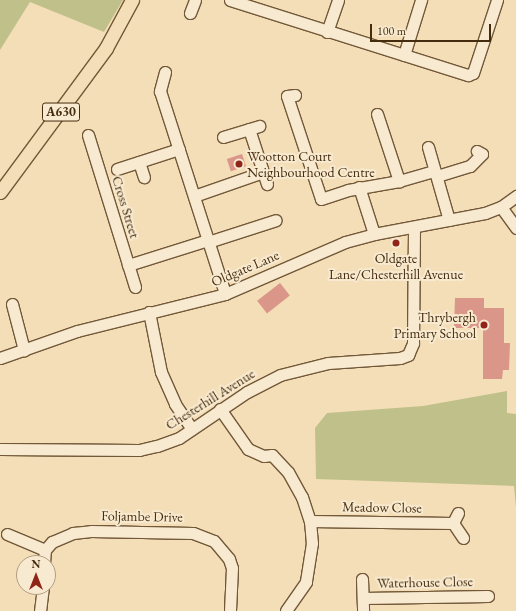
<!DOCTYPE html>
<html>
<head>
<meta charset="utf-8">
<style>
  body { margin:0 }
  #map { position:relative; width:516px; height:611px; overflow:hidden; background:#f4deb7; font-family:"EB Garamond",serif }
  div>[style] { position:absolute }
  .green>* { inset:0; background:#c0c08a }
  .building>* { inset:0; background:#da9688; transform-origin:0 0 }
  .roads { filter:drop-shadow(1px 0 #725838) drop-shadow(-1px 0 #725838) drop-shadow(0 1px #725838) drop-shadow(0 -1px #725838) }
  .minor>* { height:11px; margin:-5.5px; padding:0 5.5px; transform-origin:5.5px; border-radius:5.5px; background:#f8ead0 }
  .major>* { height:13px; margin:-6.5px; padding:0 6.5px; transform-origin:6.5px; border-radius:6.5px; background:#f4deb7 }
  .dots>* { width:11px; height:11px; translate:-50% -50%; box-sizing:border-box; border:2px solid #f8ead0; border-radius:50% }
  span { translate:-50% -50%; white-space:nowrap; text-align:center; line-height:1.15; -webkit-text-stroke:4px #f8ead0; paint-order:stroke }
  .shield-label span { padding:1px 3px; background:#f8ead0; border:1px solid; border-radius:3px; -webkit-text-stroke-width:0 }
  .shield-label { font-size:13px; color:#462c0e; font-weight:700 }
  .poi-label { font-size:14px; color:#462c0e }
  .left { translate:0 -50%; text-align:left }
  .right { translate:-100% -50%; text-align:right }
  .street-label { font-size:14px; color:#462c0e }
  .north { position:absolute; left:16px; top:555px; width:40px; height:40px; box-sizing:border-box; background:#f8ead0; border:1px solid #b19e82; border-radius:50%; rotate:0deg; font-size:11px; font-weight:700; line-height:16px; text-align:center; color:#462c0e }
  .north::after { content:''; display:block; margin:auto; width:14px; height:18px; background:#8f2418; clip-path:polygon(50% 0,100% 100%,50% 72%,0 100%) }
  .scale { position:absolute; left:370px; top:24px; width:121px; height:18px; box-sizing:border-box; border:2px solid #462c0e; border-top:0; padding-left:5px; font-size:12px; line-height:14px; white-space:nowrap; color:#462c0e; -webkit-text-stroke:3px #f8ead0; paint-order:stroke }
</style>
</head>
<body>
<div id="map">
  <div class="green">
    <div style="clip-path:polygon(0 0,123px 0,104px 32px,30px 2px,0 50px)"></div>
    <div style="clip-path:polygon(507px 391px,507px 413px,516px 414px,516px 508px,514px 486px,316px 479px,315px 428px,327px 413px,423px 406px)"></div>
  </div>
  <div class="building">
    <div style="left:242px;top:154px;width:13px;height:16px;rotate:72deg"></div>
    <div style="left:280px;top:283px;width:16px;height:29px;rotate:52deg"></div>
    <div style="clip-path:polygon(455px 298px,484px 298px,484px 308px,504px 308px,504px 343px,510px 343px,509px 370px,503px 370px,502px 379px,483px 379px,483px 328px,454px 328px)"></div>
  </div>
  <div class="roads">
    <div class="minor">
      <div style="left:230px;top:0;width:250px;rotate:17.5deg"></div>
      <div style="left:468px;top:75px;width:5px;rotate:-22deg"></div>
      <div style="left:473px;top:73px;width:77px;rotate:-71.8deg"></div>
      <div style="left:190px;top:13px;width:14px;rotate:-69deg"></div>
      <div style="left:327px;top:32px;width:34px;rotate:-71deg"></div>
      <div style="left:404px;top:55px;width:58px;rotate:-72.8deg"></div>
      <div style="left:165px;top:72px;width:20px;rotate:105deg"></div>
      <div style="left:160px;top:91px;width:213px;rotate:72.2deg"></div>
      <div style="left:295px;top:95px;width:8px;rotate:173deg"></div>
      <div style="left:287px;top:96px;width:108px;rotate:71.7deg"></div>
      <div style="left:321px;top:199px;width:28px;rotate:-18deg"></div>
      <div style="left:348px;top:190px;width:52px;rotate:-10deg"></div>
      <div style="left:399px;top:181px;width:37px;rotate:-16deg"></div>
      <div style="left:377px;top:114px;width:71px;rotate:71.8deg"></div>
      <div style="left:249px;top:129px;width:58px;rotate:71.9deg"></div>
      <div style="left:88px;top:135px;width:159px;rotate:72.8deg"></div>
      <div style="left:223px;top:137px;width:38px;rotate:-17deg"></div>
      <div style="left:428px;top:147px;width:76px;rotate:74deg"></div>
      <div style="left:139px;top:162px;width:16px;rotate:72deg"></div>
      <div style="left:117px;top:169px;width:65px;rotate:-17.9deg"></div>
      <div style="left:437px;top:176px;width:34px;rotate:-17deg"></div>
      <div style="left:470px;top:166px;width:17px;rotate:-45deg"></div>
      <div style="left:482px;top:154px;width:6px;rotate:-149deg"></div>
      <div style="left:359px;top:187px;width:49px;rotate:72.3deg"></div>
      <div style="left:194px;top:196px;width:73px;rotate:-19.2deg"></div>
      <div style="left:501px;top:207px;width:26px;rotate:54deg"></div>
      <div style="left:208px;top:242px;width:71px;rotate:-17.9deg"></div>
      <div style="left:128px;top:265px;width:84px;rotate:-17.4deg"></div>
      <div style="left:12px;top:304px;width:48px;rotate:75.4deg"></div>
      <div style="left:149px;top:312px;width:61px;rotate:78.7deg"></div>
      <div style="left:161px;top:372px;width:35px;rotate:66deg"></div>
      <div style="left:175px;top:404px;width:30px;rotate:56deg"></div>
      <div style="left:0;top:358px;width:82px;rotate:-19.3deg"></div>
      <div style="left:77px;top:331px;width:153px;rotate:-14deg"></div>
      <div style="left:225px;top:294px;width:131px;rotate:-23.4deg"></div>
      <div style="left:345px;top:242px;width:30px;rotate:-15deg"></div>
      <div style="left:374px;top:234px;width:113px;rotate:-10.7deg"></div>
      <div style="left:485px;top:213px;width:17px;rotate:-21deg"></div>
      <div style="left:501px;top:207px;width:19px;rotate:-36deg"></div>
      <div style="left:220px;top:409px;width:49px;rotate:55deg"></div>
      <div style="left:248px;top:449px;width:17px;rotate:24deg"></div>
      <div style="left:264px;top:456px;width:8px;rotate:-7deg"></div>
      <div style="left:272px;top:455px;width:23px;rotate:47deg"></div>
      <div style="left:288px;top:472px;width:29px;rotate:61deg"></div>
      <div style="left:302px;top:497px;width:25px;rotate:72deg"></div>
      <div style="left:310px;top:521px;width:22px;rotate:85deg"></div>
      <div style="left:312px;top:543px;width:39px;rotate:99deg"></div>
      <div style="left:306px;top:582px;width:35px;rotate:125deg"></div>
      <div style="left:0;top:449px;width:139px;rotate:0.4deg"></div>
      <div style="left:139px;top:450px;width:18px;rotate:-13deg"></div>
      <div style="left:157px;top:446px;width:23px;rotate:-20deg"></div>
      <div style="left:179px;top:438px;width:82px;rotate:-34.1deg"></div>
      <div style="left:247px;top:392px;width:37px;rotate:-27deg"></div>
      <div style="left:280px;top:375px;width:49px;rotate:-14deg"></div>
      <div style="left:328px;top:363px;width:72px;rotate:-4deg"></div>
      <div style="left:400px;top:358px;width:9px;rotate:-21deg"></div>
      <div style="left:408px;top:355px;width:13px;rotate:-67deg"></div>
      <div style="left:413px;top:343px;width:116px;rotate:-89.5deg"></div>
      <div style="left:458px;top:513px;width:11px;rotate:117deg"></div>
      <div style="left:453px;top:523px;width:18px;rotate:56deg"></div>
      <div style="left:310px;top:521px;width:143px;rotate:0.8deg"></div>
      <div style="left:7px;top:534px;width:41px;rotate:22.8deg"></div>
      <div style="left:44px;top:563px;width:13px;rotate:-86deg"></div>
      <div style="left:45px;top:550px;width:11px;rotate:-49deg"></div>
      <div style="left:52px;top:542px;width:23px;rotate:-23deg"></div>
      <div style="left:73px;top:533px;width:18px;rotate:-6deg"></div>
      <div style="left:91px;top:531px;width:102px;rotate:1.1deg"></div>
      <div style="left:193px;top:533px;width:22px;rotate:21deg"></div>
      <div style="left:214px;top:541px;width:23px;rotate:50deg"></div>
      <div style="left:229px;top:559px;width:9px;rotate:72deg"></div>
      <div style="left:232px;top:568px;width:43px;rotate:92.7deg"></div>
      <div style="left:362px;top:579px;width:32px;rotate:88deg"></div>
      <div style="left:363px;top:598px;width:125px;rotate:-0.9deg"></div>
      <div style="left:40px;top:611px;width:24px;rotate:-83deg"></div>
    </div>
    <div class="major">
      <div style="left:0;top:192px;width:179px;rotate:-53.6deg"></div>
      <div style="left:106px;top:48px;width:55px;rotate:-61.6deg"></div>
    </div>
  </div>
  <div class="dots">
    <div style="left:239px;top:164px;background:#8f2418"></div>
    <div style="left:396px;top:243px;background:#8f2418"></div>
    <div style="left:484px;top:325px;background:#8f2418"></div>
  </div>
  <div class="shield-label">
    <span style="left:61px;top:112px">A630</span>
  </div>
  <div class="poi-label">
    <span class="left" style="left:247px;top:164px">Wootton Court<br>Neighbourhood Centre</span>
    <span style="left:396px;top:266px">Oldgate<br>Lane/Chesterhill Avenue</span>
    <span class="right" style="left:476px;top:325px">Thrybergh<br>Primary School</span>
  </div>
  <div class="street-label">
    <span style="left:126px;top:207px;rotate:73deg">Cross Street</span>
    <span style="left:245px;top:268px;rotate:-23deg">Oldgate Lane</span>
    <span style="left:210px;top:399px;rotate:-32deg">Chesterhill Avenue</span>
    <span style="left:382px;top:507px;rotate:1deg">Meadow Close</span>
    <span style="left:142px;top:516px;rotate:1deg">Foljambe Drive</span>
    <span style="left:425px;top:582px;rotate:-1deg">Waterhouse Close</span>
  </div>
  <div class="north">N</div>
  <div class="scale">100 m</div>
</div>
</body>
</html>
